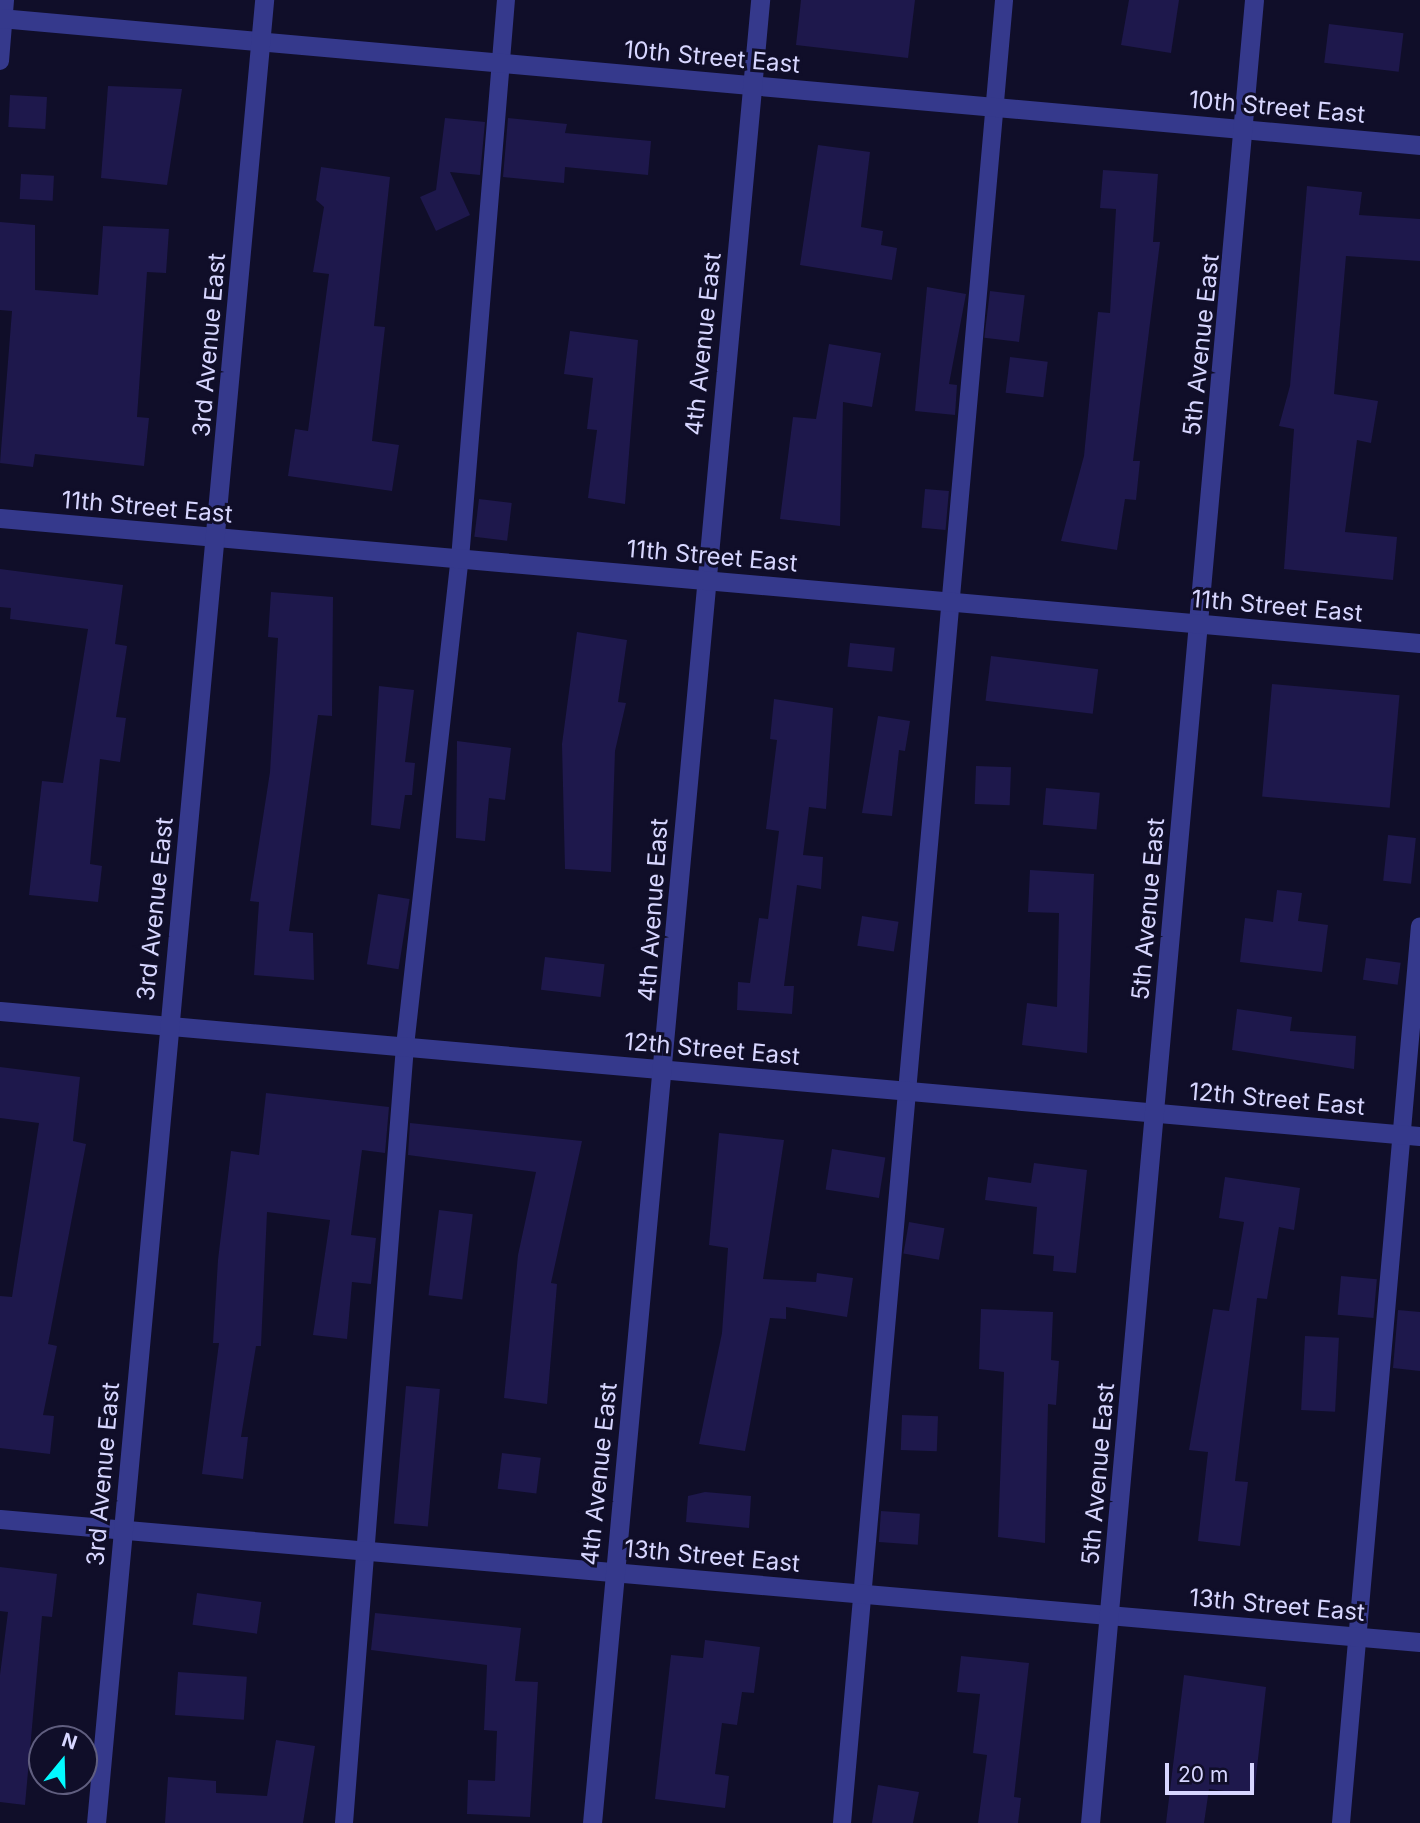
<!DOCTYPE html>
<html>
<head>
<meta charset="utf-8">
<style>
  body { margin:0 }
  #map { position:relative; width:1420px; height:1823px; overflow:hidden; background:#100e29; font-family:Inter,sans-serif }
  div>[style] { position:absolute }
  .building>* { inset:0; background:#1e184c; transform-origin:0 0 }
  .service>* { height:18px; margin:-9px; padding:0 9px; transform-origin:9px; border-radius:9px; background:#35398c }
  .minor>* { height:19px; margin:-9.5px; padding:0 9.5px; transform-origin:9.5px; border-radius:9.5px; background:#35398c }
  .tertiary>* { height:19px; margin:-9.5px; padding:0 9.5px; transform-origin:9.5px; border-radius:9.5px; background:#35398c }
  span { translate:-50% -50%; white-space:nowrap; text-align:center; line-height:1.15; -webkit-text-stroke:6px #100e29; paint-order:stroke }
  .street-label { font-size:24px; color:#d7d6ff }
  .north { position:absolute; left:28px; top:1725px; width:70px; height:70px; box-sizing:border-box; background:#100e29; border:2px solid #605e7f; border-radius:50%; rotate:19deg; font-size:19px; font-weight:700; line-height:28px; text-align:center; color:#d7d6ff }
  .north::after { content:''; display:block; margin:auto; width:24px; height:32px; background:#02faff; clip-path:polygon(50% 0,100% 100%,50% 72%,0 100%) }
  .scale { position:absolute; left:1165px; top:1763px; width:89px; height:32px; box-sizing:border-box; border:4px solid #d7d6ff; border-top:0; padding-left:9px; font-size:21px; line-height:24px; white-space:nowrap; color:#d7d6ff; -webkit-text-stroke:5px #100e29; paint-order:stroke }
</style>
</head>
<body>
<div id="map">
  <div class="building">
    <div style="clip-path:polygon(801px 0,915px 0,908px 58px,796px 45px)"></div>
    <div style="clip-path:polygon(1129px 0,1179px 0,1171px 53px,1121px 45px)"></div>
    <div style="left:1329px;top:24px;width:75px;height:39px;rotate:7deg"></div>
    <div style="clip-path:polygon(108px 86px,182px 89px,167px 185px,101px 178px)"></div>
    <div style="left:10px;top:95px;width:37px;height:32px;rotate:3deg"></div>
    <div style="clip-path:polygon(445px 118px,485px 122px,480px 175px,450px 172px,470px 215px,436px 231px,420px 197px,436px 190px)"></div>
    <div style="clip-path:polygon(508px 118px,567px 124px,565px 133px,651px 141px,648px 175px,565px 167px,564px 183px,503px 177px)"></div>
    <div style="clip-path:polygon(818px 145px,870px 152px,861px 227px,883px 231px,881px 245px,897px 248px,892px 280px,800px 265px)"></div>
    <div style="clip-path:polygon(321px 167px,390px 177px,374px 326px,385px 327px,372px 441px,399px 445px,392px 491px,288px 476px,295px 429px,308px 431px,329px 274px,313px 272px,324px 207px,316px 200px)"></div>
    <div style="clip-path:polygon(1103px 170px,1158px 174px,1153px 242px,1160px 242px,1133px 461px,1140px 461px,1136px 500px,1125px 499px,1117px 550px,1061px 541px,1084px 456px,1098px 312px,1110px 313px,1116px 209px,1100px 208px)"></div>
    <div style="left:21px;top:174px;width:33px;height:25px;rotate:3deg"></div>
    <div style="clip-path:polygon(1307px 186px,1362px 192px,1359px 215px,1420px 219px,1420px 261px,1346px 256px,1334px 394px,1378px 401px,1371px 443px,1357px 440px,1345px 532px,1397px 537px,1393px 580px,1284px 569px,1294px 429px,1279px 426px,1290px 386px)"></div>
    <div style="clip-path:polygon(0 222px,35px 225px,35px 290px,98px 295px,103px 226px,169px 229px,166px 273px,147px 272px,137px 417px,149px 418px,144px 466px,35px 454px,33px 467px,0 463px,12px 311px,0 310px)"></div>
    <div style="clip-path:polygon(927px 287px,966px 294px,949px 384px,957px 385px,955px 415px,915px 411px)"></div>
    <div style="left:990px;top:291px;width:35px;height:47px;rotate:7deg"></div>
    <div style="clip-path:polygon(570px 331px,638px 340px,625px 504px,588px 498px,597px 430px,587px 429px,593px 378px,564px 374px)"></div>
    <div style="clip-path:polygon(829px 344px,881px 353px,872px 407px,843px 402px,840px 526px,780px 519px,793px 417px,816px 419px)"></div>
    <div style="left:1010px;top:357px;width:38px;height:36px;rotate:7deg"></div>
    <div style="left:925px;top:489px;width:24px;height:39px;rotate:5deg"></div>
    <div style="left:479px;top:499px;width:33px;height:38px;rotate:7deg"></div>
    <div style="clip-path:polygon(0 569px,123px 585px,115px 644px,127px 646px,116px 717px,126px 718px,120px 762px,100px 759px,90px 864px,102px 866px,98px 902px,29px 895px,42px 781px,63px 783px,88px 629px,10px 619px,11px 608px,0 607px)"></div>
    <div style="clip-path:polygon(271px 592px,333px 597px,332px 716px,318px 715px,289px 931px,313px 933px,314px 980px,254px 975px,259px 902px,250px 901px,270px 772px,278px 638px,268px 637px)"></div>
    <div style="clip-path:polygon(577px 632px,627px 640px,618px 702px,626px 703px,615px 751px,611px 872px,565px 869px,562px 744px)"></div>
    <div style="left:850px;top:643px;width:45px;height:24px;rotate:6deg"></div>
    <div style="left:991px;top:656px;width:108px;height:45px;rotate:7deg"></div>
    <div style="left:1272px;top:684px;width:128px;height:113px;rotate:5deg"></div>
    <div style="clip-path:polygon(379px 686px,414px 690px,405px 762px,415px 763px,412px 795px,405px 795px,400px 829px,371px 825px)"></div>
    <div style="clip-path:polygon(774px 699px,833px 708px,826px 809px,809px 807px,803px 855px,823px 857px,821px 889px,797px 885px,784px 986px,794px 986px,792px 1014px,737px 1010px,738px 982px,750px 983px,759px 918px,768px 919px,779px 831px,766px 829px,777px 740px,770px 739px)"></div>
    <div style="clip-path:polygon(878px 716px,910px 721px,905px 751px,899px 750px,892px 816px,862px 813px)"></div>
    <div style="clip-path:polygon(457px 741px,511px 748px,505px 800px,489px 798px,485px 841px,456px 838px)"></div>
    <div style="left:976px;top:766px;width:35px;height:38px;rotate:2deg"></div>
    <div style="left:1046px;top:788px;width:54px;height:37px;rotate:5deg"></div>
    <div style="left:1388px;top:835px;width:28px;height:46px;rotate:6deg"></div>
    <div style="clip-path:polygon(1030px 870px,1094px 874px,1087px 1053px,1022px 1045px,1027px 1003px,1057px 1007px,1059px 913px,1028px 912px)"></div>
    <div style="clip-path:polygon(1277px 890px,1302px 893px,1298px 921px,1328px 925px,1322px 972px,1240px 962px,1245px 918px,1273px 922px)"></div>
    <div style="left:378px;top:894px;width:32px;height:71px;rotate:9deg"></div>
    <div style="left:862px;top:916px;width:37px;height:30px;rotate:9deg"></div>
    <div style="left:545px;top:957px;width:60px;height:33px;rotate:7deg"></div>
    <div style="left:1366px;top:958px;width:35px;height:22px;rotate:8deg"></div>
    <div style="clip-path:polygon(1237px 1009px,1292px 1017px,1290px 1031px,1356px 1036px,1354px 1069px,1232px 1050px)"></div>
    <div style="clip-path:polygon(0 1067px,80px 1077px,73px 1141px,86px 1144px,48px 1344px,57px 1346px,43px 1415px,54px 1416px,50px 1454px,0 1448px,0 1296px,12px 1297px,39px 1123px,0 1118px)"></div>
    <div style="clip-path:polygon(266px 1093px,389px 1107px,385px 1153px,362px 1150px,351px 1235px,376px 1238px,371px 1284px,352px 1282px,347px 1339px,313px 1335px,330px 1220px,267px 1212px,261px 1346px,256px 1346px,241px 1437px,248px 1437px,243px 1479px,202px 1474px,219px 1343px,213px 1343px,218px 1260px,231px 1151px,259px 1155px)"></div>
    <div style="clip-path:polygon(410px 1123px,582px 1141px,551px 1283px,557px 1284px,547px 1404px,504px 1398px,518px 1255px,536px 1172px,408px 1155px)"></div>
    <div style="clip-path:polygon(719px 1133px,784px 1140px,763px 1279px,816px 1282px,817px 1273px,853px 1278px,847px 1317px,786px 1307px,786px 1319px,770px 1318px,745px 1451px,699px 1444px,722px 1333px,728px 1248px,709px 1245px)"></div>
    <div style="left:832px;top:1149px;width:54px;height:41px;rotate:9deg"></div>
    <div style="clip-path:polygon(1034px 1163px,1087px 1170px,1076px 1273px,1053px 1271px,1054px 1256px,1033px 1254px,1037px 1207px,985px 1200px,988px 1177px,1031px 1183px)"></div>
    <div style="clip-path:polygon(1225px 1177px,1300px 1188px,1294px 1230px,1279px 1227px,1267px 1299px,1257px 1298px,1235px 1481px,1248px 1482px,1240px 1546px,1198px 1541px,1208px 1452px,1189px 1450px,1213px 1309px,1229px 1311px,1244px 1222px,1219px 1218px)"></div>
    <div style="left:439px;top:1210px;width:34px;height:86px;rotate:7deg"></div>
    <div style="left:909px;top:1222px;width:36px;height:32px;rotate:10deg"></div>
    <div style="left:1341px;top:1276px;width:36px;height:39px;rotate:5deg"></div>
    <div style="clip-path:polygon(981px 1309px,1053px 1312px,1051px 1360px,1059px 1361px,1056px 1405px,1048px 1404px,1045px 1543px,998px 1537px,1004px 1372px,979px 1369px)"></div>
    <div style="clip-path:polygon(1398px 1310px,1420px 1312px,1420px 1371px,1393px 1368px)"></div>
    <div style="left:1305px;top:1336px;width:34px;height:74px;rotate:3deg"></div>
    <div style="left:406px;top:1386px;width:34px;height:138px;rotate:5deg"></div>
    <div style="left:902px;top:1415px;width:36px;height:35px;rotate:2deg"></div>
    <div style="left:502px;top:1453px;width:39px;height:36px;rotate:7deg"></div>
    <div style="clip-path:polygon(705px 1492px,751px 1496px,749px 1528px,686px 1522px,688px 1496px)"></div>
    <div style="left:881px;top:1511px;width:39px;height:31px;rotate:4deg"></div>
    <div style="clip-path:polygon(0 1567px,57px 1574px,52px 1617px,42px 1616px,25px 1805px,0 1802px,0 1675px,8px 1612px,0 1611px)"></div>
    <div style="left:197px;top:1593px;width:65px;height:32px;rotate:8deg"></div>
    <div style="clip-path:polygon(375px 1613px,521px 1628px,515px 1681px,538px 1682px,530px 1817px,467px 1814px,468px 1780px,495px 1781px,497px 1731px,484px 1730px,487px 1665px,371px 1650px)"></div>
    <div style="clip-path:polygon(705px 1640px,760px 1647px,754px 1693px,742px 1692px,737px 1725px,722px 1723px,715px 1774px,729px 1776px,725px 1808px,655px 1799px,671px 1655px,703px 1658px)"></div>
    <div style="clip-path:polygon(961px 1656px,1029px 1663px,1014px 1797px,1021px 1798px,1018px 1823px,978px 1823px,987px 1755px,973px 1753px,980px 1694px,957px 1692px)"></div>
    <div style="left:178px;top:1672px;width:69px;height:43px;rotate:4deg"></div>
    <div style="clip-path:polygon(1184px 1675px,1266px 1687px,1254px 1795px,1209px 1789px,1204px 1823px,1166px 1823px)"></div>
    <div style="clip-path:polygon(276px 1740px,315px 1746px,303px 1823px,165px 1823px,168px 1777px,216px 1781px,216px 1793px,267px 1796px)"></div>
    <div style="clip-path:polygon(878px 1785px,919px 1792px,913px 1823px,872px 1823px)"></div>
  </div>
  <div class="service">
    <div style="left:0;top:61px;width:61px;rotate:-85.3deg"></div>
    <div style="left:344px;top:1823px;width:779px;rotate:-85.51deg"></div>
    <div style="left:405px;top:1046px;width:490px;rotate:-83.6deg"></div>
    <div style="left:460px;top:559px;width:561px;rotate:-85.3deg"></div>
    <div style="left:842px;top:1823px;width:1830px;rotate:-84.92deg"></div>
    <div style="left:1341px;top:1823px;width:900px;rotate:-84.97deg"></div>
  </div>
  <div class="minor">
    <div style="left:0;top:18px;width:1426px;rotate:5.11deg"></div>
    <div style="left:0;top:1011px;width:1425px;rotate:5.03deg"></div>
    <div style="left:0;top:1519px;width:1425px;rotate:4.95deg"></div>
    <div style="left:592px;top:1823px;width:1831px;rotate:-84.73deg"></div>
    <div style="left:1090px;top:1823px;width:1830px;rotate:-84.86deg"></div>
  </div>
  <div class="tertiary">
    <div style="left:0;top:518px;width:1425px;rotate:5.03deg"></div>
    <div style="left:96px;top:1823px;width:1831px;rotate:-84.73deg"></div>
  </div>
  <div class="street-label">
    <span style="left:712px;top:57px;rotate:5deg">10th Street East</span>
    <span style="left:1277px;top:107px;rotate:5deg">10th Street East</span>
    <span style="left:703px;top:344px;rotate:-84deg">4th Avenue East</span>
    <span style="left:209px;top:345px;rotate:-85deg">3rd Avenue East</span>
    <span style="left:1201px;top:345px;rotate:-84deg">5th Avenue East</span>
    <span style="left:147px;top:507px;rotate:5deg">11th Street East</span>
    <span style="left:712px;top:556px;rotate:5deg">11th Street East</span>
    <span style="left:1277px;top:606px;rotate:5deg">11th Street East</span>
    <span style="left:155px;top:909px;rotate:-84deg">3rd Avenue East</span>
    <span style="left:1148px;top:909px;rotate:-85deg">5th Avenue East</span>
    <span style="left:653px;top:910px;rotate:-86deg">4th Avenue East</span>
    <span style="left:712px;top:1049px;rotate:5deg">12th Street East</span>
    <span style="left:1277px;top:1099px;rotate:5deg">12th Street East</span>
    <span style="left:103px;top:1474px;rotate:-85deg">3rd Avenue East</span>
    <span style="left:599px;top:1474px;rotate:-84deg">4th Avenue East</span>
    <span style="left:1098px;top:1474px;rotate:-85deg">5th Avenue East</span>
    <span style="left:712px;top:1556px;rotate:5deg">13th Street East</span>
    <span style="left:1277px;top:1605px;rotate:5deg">13th Street East</span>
  </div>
  <div class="north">N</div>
  <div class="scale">20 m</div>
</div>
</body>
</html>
